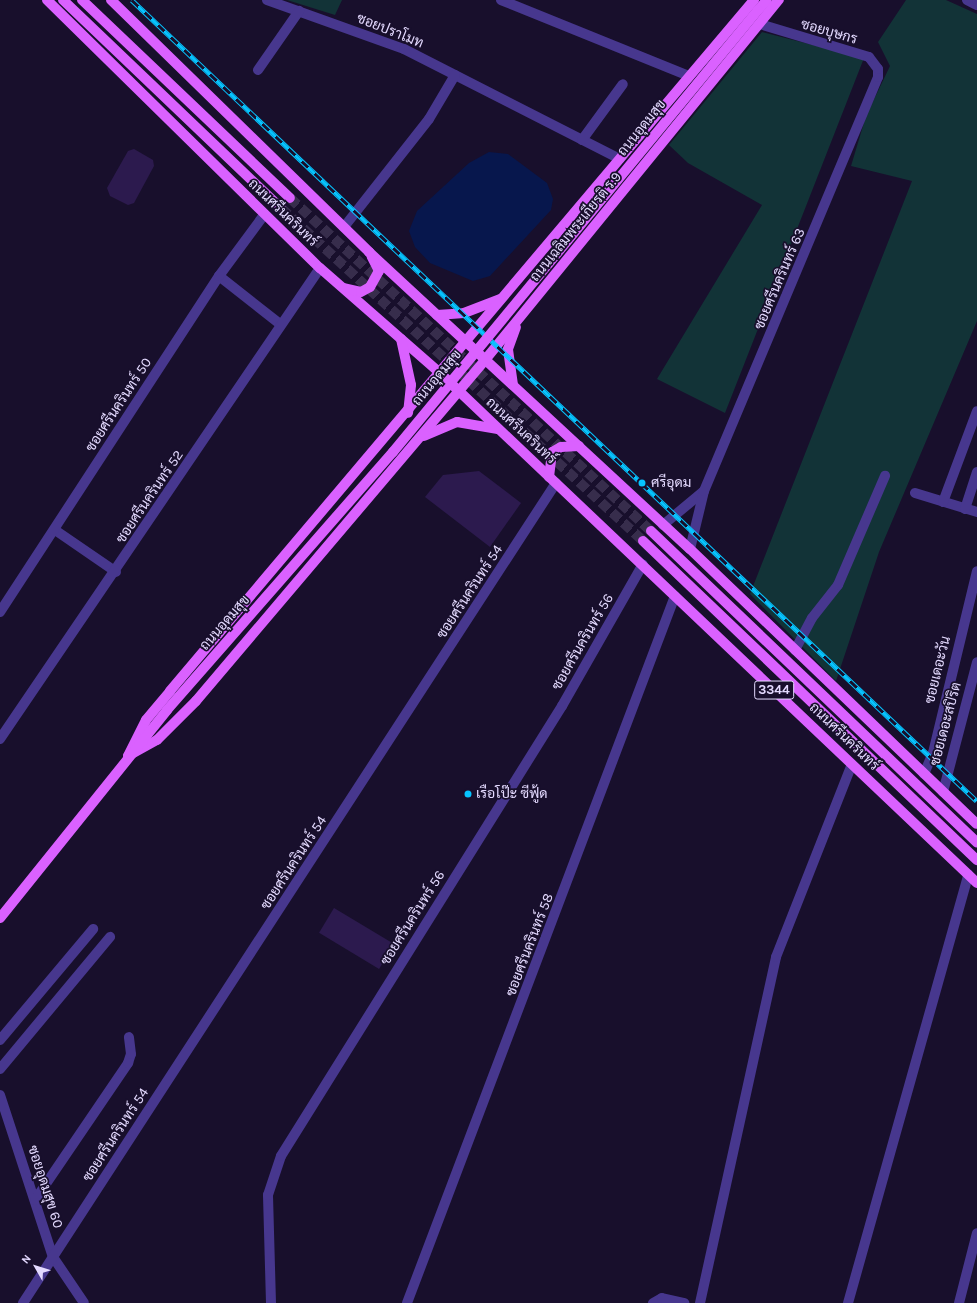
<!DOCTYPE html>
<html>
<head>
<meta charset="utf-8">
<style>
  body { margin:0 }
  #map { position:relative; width:977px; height:1303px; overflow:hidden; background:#180f2c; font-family:Karla,Sarabun,sans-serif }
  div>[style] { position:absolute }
  .green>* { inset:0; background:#123337 }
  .water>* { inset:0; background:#07174d }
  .building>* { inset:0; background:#2c1a4e; transform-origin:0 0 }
  .major-tunnel>* { height:10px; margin-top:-5px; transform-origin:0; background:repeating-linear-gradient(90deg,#372d4c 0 10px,transparent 0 15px) }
  .minor>* { height:10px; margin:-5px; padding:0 5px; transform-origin:5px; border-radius:5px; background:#47378e }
  .major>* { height:10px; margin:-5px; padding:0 5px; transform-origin:5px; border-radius:5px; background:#da61ff }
  .rail>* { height:4.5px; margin-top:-2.25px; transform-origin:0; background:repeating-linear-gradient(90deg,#180f2c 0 9px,#06c4ff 0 18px); box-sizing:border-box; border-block:1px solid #06c4ff }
  .major-bridge>* { height:10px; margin:-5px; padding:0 5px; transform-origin:5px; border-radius:5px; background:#da61ff }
  .dots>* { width:11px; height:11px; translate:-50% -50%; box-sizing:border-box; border:2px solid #180f2c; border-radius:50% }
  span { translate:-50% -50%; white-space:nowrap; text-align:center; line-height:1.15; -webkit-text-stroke:3.5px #180f2c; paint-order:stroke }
  .shield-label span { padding:1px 3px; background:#180f2c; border:1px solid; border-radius:3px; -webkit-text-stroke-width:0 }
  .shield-label { font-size:13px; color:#e4daff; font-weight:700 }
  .street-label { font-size:14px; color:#e4daff }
  .poi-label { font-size:14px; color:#e4daff }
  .left { translate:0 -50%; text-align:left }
  .north { position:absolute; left:16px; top:1247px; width:40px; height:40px; -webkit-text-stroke:3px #180f2c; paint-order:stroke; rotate:309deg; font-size:11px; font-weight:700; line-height:16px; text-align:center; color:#e4daff }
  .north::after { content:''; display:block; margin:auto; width:14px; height:18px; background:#e4daff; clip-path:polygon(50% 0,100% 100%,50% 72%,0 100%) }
</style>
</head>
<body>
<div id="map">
  <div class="green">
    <div style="clip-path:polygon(287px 0,342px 0,335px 15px)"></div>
    <div style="clip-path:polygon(906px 0,946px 0,977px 14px,977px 321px,879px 552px,836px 681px,750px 594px,912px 181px,851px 166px,866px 116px,890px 66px,878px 42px)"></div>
    <div style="clip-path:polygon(762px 32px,864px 58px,725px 413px,657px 379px,762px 205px,688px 163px,669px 145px)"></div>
  </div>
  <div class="water">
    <div style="clip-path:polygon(489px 152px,508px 154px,547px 183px,553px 199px,551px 210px,490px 276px,473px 281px,430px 263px,415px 247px,409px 231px,417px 211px,469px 163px)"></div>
  </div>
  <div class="building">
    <div style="clip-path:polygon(134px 149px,153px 160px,154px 166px,134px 203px,128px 205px,110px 196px,107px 188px,128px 151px)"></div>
    <div style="clip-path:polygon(479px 471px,521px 503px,490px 547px,425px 497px,443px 475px)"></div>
    <div style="left:334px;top:908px;width:70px;height:29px;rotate:31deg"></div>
  </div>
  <div class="major-tunnel">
    <div style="left:290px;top:198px;width:491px;rotate:42.7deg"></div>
    <div style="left:281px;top:208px;width:492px;rotate:42.6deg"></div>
  </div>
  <div class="minor">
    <div style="left:267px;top:0;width:145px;rotate:19.7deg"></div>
    <div style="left:404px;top:49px;width:242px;rotate:27deg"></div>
    <div style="left:501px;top:0;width:203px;rotate:22deg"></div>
    <div style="left:967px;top:0;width:11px;rotate:27deg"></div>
    <div style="left:258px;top:70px;width:72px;rotate:-55.2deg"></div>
    <div style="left:582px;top:140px;width:69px;rotate:-53.8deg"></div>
    <div style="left:344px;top:227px;width:137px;rotate:-51.8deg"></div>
    <div style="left:429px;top:119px;width:51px;rotate:-59.4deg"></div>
    <div style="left:219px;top:276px;width:78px;rotate:38.2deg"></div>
    <div style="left:915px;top:493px;width:65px;rotate:17deg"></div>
    <div style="left:943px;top:502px;width:97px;rotate:-69.5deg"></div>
    <div style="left:965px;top:509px;width:39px;rotate:-72deg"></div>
    <div style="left:663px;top:525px;width:53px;rotate:-39.7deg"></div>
    <div style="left:55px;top:530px;width:74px;rotate:34.5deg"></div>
    <div style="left:690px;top:549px;width:60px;rotate:-76.4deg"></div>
    <div style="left:704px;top:491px;width:449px;rotate:-67.2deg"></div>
    <div style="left:878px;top:77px;width:8px;rotate:-90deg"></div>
    <div style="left:878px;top:69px;width:15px;rotate:-127deg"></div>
    <div style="left:869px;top:57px;width:114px;rotate:-163.2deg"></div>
    <div style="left:0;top:612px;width:401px;rotate:-56.9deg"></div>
    <div style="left:219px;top:276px;width:76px;rotate:-53.6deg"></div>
    <div style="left:795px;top:650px;width:36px;rotate:-62deg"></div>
    <div style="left:812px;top:618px;width:42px;rotate:-51.8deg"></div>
    <div style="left:838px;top:585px;width:119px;rotate:-66.7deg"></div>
    <div style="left:0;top:739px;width:569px;rotate:-55.81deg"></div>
    <div style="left:924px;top:774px;width:23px;rotate:-67deg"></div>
    <div style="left:933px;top:753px;width:187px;rotate:-76.4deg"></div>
    <div style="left:943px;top:792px;width:134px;rotate:-75.3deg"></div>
    <div style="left:0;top:1040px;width:145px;rotate:-50deg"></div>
    <div style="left:0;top:1069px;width:172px;rotate:-50.2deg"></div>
    <div style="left:0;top:1095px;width:170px;rotate:71.9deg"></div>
    <div style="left:53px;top:1257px;width:55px;rotate:56deg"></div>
    <div style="left:35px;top:1200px;width:166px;rotate:-55.8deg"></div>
    <div style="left:128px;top:1063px;width:9px;rotate:-72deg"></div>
    <div style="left:131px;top:1054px;width:17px;rotate:-97deg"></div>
    <div style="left:23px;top:1303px;width:978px;rotate:-56.98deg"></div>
    <div style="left:271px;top:1303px;width:108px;rotate:-91.6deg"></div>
    <div style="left:268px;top:1195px;width:41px;rotate:-71.6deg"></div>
    <div style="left:281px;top:1156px;width:531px;rotate:-58.02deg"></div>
    <div style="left:562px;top:706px;width:163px;rotate:-60.3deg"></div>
    <div style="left:407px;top:1303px;width:756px;rotate:-69.24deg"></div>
    <div style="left:653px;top:1303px;width:10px;rotate:-29deg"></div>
    <div style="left:662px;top:1298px;width:23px;rotate:13deg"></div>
    <div style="left:700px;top:1303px;width:354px;rotate:-77.6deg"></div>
    <div style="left:776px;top:957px;width:207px;rotate:-68.5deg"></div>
    <div style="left:848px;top:1303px;width:445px;rotate:-74.3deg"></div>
    <div style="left:959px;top:1303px;width:72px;rotate:-75.6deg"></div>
  </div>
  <div class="major">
    <div style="left:47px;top:0;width:383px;rotate:44.5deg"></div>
    <div style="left:320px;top:268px;width:161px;rotate:41.2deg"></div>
    <div style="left:441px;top:374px;width:739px;rotate:43.52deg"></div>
    <div style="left:63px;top:0;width:301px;rotate:43.7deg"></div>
    <div style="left:82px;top:0;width:287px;rotate:43.6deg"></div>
    <div style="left:111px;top:0;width:361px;rotate:44.3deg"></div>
    <div style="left:369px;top:252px;width:437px;rotate:42.8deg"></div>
    <div style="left:690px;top:549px;width:397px;rotate:43.8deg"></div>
    <div style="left:758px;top:10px;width:13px;rotate:-48deg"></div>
    <div style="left:344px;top:288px;width:17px;rotate:13deg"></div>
    <div style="left:361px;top:292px;width:10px;rotate:-29deg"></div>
    <div style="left:370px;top:287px;width:18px;rotate:-61deg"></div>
    <div style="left:379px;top:271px;width:16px;rotate:-117deg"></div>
    <div style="left:437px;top:315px;width:27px;rotate:-4deg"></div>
    <div style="left:464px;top:313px;width:39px;rotate:-21deg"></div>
    <div style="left:401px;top:339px;width:47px;rotate:77.7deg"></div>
    <div style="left:411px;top:385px;width:28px;rotate:96deg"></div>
    <div style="left:513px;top:385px;width:36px;rotate:-98deg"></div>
    <div style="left:508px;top:349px;width:23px;rotate:-70deg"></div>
    <div style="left:424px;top:436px;width:36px;rotate:-23deg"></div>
    <div style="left:457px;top:422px;width:40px;rotate:10deg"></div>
    <div style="left:549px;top:477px;width:25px;rotate:-83deg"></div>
    <div style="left:552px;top:452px;width:10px;rotate:-29deg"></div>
    <div style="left:561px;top:447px;width:18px;rotate:-3deg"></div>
    <div style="left:651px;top:531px;width:451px;rotate:43.7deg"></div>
    <div style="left:643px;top:541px;width:462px;rotate:43.7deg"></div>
    <div style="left:128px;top:756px;width:33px;rotate:-29deg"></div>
    <div style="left:157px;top:740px;width:55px;rotate:-45deg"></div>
    <div style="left:196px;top:701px;width:447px;rotate:-49.7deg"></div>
    <div style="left:485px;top:360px;width:465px;rotate:-50.8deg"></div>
    <div style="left:128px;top:756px;width:40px;rotate:-63.4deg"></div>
    <div style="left:146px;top:720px;width:38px;rotate:-50deg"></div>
    <div style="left:170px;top:691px;width:905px;rotate:-49.8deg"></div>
    <div style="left:0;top:918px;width:267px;rotate:-51.2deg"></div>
  </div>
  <div class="rail">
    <div style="left:132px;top:0;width:1164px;rotate:43.47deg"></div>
  </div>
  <div class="major-bridge">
    <div style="left:167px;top:710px;width:343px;rotate:-48.8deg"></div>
    <div style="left:393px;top:452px;width:573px;rotate:-50.45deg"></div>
  </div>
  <div class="dots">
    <div style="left:642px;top:483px;background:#06c4ff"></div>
    <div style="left:468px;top:794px;background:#06c4ff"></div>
  </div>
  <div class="shield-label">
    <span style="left:774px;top:690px">3344</span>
  </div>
  <div class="street-label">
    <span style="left:390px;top:31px;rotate:22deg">ซอยปราโมท</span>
    <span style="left:829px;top:32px;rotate:16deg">ซอยบุษกร</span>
    <span style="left:642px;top:128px;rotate:-51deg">ถนนอุดมสุข</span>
    <span style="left:283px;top:213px;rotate:44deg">ถนนศรีนครินทร์</span>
    <span style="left:576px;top:227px;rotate:-51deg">ถนนเฉลิมพระเกียรติ ร.9</span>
    <span style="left:780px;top:279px;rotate:-67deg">ซอยศรีนครินทร์ 63</span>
    <span style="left:437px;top:378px;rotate:-50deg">ถนนอุดมสุข</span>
    <span style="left:119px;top:405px;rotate:-57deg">ซอยศรีนครินทร์ 50</span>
    <span style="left:521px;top:431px;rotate:43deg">ถนนศรีนครินทร์</span>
    <span style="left:150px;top:497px;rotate:-56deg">ซอยศรีนครินทร์ 52</span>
    <span style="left:470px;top:592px;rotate:-57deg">ซอยศรีนครินทร์ 54</span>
    <span style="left:225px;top:623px;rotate:-49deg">ถนนอุดมสุข</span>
    <span style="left:583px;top:642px;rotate:-60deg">ซอยศรีนครินทร์ 56</span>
    <span style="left:938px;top:670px;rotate:-76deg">ซอยเดอะวัน</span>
    <span style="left:946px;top:724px;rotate:-75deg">ซอยเดอะสปิริต</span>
    <span style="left:844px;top:737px;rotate:44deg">ถนนศรีนครินทร์</span>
    <span style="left:294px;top:863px;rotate:-57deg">ซอยศรีนครินทร์ 54</span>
    <span style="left:413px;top:918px;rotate:-58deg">ซอยศรีนครินทร์ 56</span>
    <span style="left:530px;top:945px;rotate:-69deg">ซอยศรีนครินทร์ 58</span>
    <span style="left:116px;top:1135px;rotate:-57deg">ซอยศรีนครินทร์ 54</span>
    <span style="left:45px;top:1187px;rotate:72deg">ซอยอุดมสุข 60</span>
  </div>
  <div class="poi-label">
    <span class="left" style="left:651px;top:483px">ศรีอุดม</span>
    <span class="left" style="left:476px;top:794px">เรือโป๊ะ ซีฟู้ด</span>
  </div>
  <div class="north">N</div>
</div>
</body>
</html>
